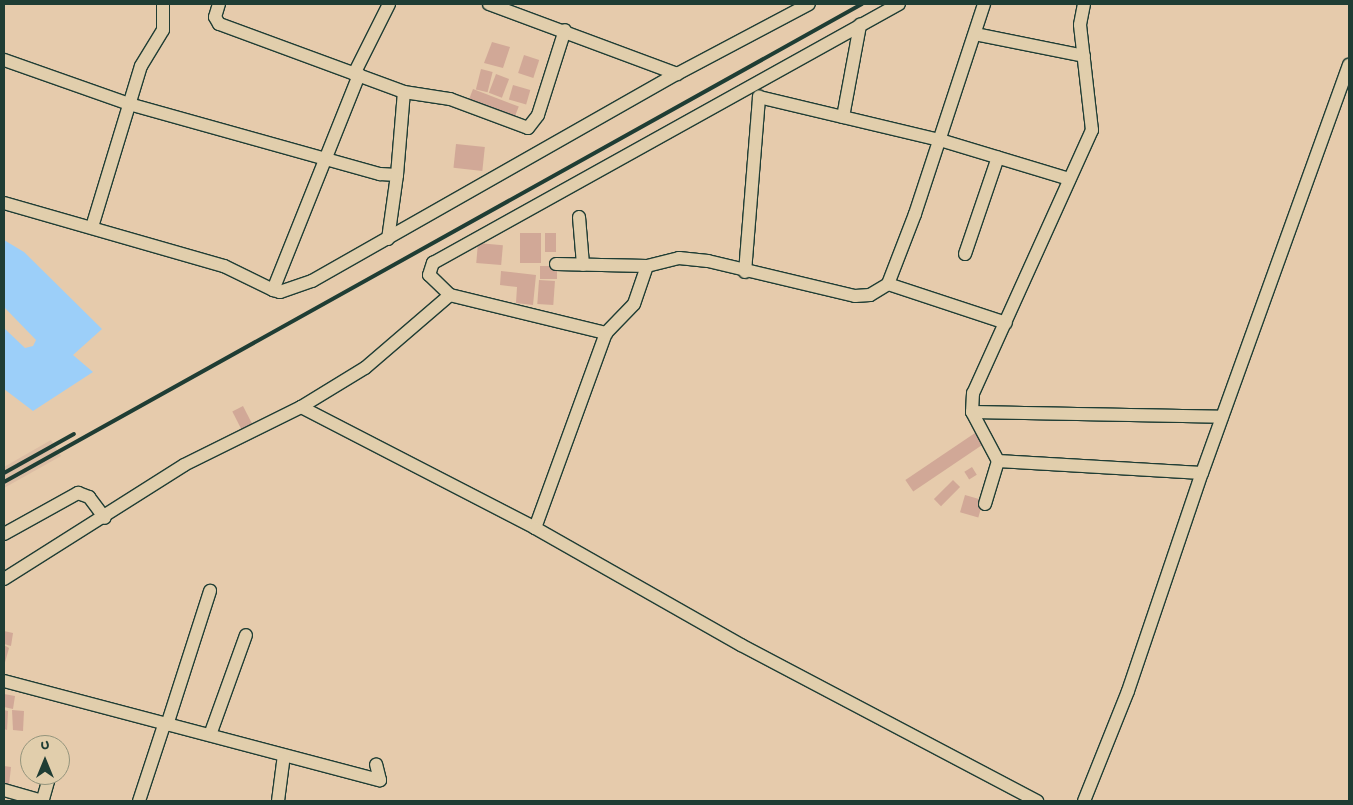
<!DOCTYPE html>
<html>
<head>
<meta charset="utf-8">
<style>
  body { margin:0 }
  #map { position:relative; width:1353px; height:805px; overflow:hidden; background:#e6cbac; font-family:"Gochi Hand",sans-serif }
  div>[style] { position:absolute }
  .built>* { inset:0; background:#dcbda4 }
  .water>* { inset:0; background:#9ccff9 }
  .building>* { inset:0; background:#d1a897; transform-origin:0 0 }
  .roads { filter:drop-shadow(1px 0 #1f3d34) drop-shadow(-1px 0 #1f3d34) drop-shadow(0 1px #1f3d34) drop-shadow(0 -1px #1f3d34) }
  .minor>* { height:12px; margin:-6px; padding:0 6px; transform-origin:6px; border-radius:6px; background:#e1ceac }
  .rail>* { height:4px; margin:-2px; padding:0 2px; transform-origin:2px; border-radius:2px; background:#1f3d34 }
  span { translate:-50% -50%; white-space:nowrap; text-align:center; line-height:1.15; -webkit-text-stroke:4px #e1ceac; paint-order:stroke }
  .frame { position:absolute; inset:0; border:5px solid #1f3d34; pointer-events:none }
  .north { position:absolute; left:20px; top:735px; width:50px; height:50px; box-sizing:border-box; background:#e1ceac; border:1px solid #93947c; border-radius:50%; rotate:0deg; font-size:14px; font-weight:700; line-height:20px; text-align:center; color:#1f3d34 }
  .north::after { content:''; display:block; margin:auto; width:18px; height:22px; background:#1f3d34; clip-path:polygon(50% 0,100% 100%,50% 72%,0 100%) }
</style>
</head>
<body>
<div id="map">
  <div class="built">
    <div style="clip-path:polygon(51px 440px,61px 456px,4px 488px,4px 467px)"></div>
  </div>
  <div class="water">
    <div style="clip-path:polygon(4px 240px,24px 252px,102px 329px,73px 355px,93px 372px,33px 411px,4px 389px,4px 328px,25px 348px,33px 346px,36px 340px,4px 307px)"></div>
  </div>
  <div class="building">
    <div style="clip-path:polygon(492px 42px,510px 47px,503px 68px,484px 63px)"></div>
    <div style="left:524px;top:55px;width:16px;height:19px;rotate:18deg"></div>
    <div style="left:481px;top:69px;width:12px;height:21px;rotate:14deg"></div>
    <div style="left:496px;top:74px;width:14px;height:20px;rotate:21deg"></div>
    <div style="left:513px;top:85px;width:18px;height:15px;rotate:16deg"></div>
    <div style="left:473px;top:89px;width:49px;height:15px;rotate:21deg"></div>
    <div style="left:456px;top:144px;width:29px;height:24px;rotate:6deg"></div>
    <div style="left:520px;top:233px;width:21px;height:30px"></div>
    <div style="left:545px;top:233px;width:11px;height:19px"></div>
    <div style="left:478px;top:243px;width:25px;height:20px;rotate:5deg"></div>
    <div style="left:540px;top:266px;width:17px;height:13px"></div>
    <div style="clip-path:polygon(501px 271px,536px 275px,533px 305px,516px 303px,517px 287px,500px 285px)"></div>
    <div style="left:539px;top:280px;width:16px;height:24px;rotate:4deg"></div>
    <div style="left:243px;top:406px;width:20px;height:12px;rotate:63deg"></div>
    <div style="left:975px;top:433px;width:14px;height:84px;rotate:56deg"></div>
    <div style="left:972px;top:467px;width:9px;height:9px;rotate:58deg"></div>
    <div style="left:953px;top:480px;width:10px;height:27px;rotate:45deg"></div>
    <div style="left:965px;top:495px;width:19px;height:18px;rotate:16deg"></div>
    <div style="clip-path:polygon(4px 631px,13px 633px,11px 646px,4px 644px)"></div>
    <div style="clip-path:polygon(4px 645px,9px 648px,4px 666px)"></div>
    <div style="clip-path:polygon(4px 694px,15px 696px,13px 709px,4px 707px)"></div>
    <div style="clip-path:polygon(4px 710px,8px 711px,7px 730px,4px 729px)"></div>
    <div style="clip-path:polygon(12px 710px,24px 711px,23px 731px,13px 730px)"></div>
    <div style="clip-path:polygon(4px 766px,11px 767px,9px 785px,4px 785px)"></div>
  </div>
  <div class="roads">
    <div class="minor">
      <div style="left:489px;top:4px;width:201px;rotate:20.4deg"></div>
      <div style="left:1084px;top:4px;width:21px;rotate:101deg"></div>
      <div style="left:1080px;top:25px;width:106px;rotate:83.5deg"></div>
      <div style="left:1092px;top:130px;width:289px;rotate:114.3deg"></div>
      <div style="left:973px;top:393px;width:19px;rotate:93deg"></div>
      <div style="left:972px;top:412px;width:55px;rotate:62deg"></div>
      <div style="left:998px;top:461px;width:204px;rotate:3.4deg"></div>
      <div style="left:975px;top:34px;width:111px;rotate:11.4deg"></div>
      <div style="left:4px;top:60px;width:133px;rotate:19.4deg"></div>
      <div style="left:129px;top:104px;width:261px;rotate:15.6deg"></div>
      <div style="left:380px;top:174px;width:17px;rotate:3deg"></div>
      <div style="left:397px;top:175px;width:83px;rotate:-85.2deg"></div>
      <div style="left:404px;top:92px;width:197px;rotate:-159.8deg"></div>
      <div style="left:219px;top:24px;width:8px;rotate:-120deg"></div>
      <div style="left:215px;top:17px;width:14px;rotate:-73deg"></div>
      <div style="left:354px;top:74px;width:78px;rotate:-63.4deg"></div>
      <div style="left:404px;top:92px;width:47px;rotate:8.7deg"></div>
      <div style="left:450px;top:99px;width:83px;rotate:20.4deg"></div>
      <div style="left:528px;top:128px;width:16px;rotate:-52deg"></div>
      <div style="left:538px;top:115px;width:89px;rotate:-72.4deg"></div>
      <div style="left:843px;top:117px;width:94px;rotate:-79.5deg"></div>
      <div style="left:4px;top:203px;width:229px;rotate:16deg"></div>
      <div style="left:224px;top:266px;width:55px;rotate:26.1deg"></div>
      <div style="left:273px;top:290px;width:232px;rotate:-68.2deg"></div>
      <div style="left:579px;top:217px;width:48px;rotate:85.2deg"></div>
      <div style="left:92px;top:227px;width:168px;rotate:-73.1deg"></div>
      <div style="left:141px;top:66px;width:42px;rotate:-58.6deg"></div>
      <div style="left:163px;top:30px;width:26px;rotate:-90deg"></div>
      <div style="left:388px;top:239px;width:65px;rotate:-82deg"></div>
      <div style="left:965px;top:254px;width:102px;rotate:-71.2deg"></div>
      <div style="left:556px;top:264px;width:91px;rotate:1.3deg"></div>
      <div style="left:745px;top:272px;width:176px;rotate:-85.4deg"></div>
      <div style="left:759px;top:97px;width:186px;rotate:13.4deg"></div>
      <div style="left:940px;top:140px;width:135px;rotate:16.8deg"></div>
      <div style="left:888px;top:284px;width:124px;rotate:18.3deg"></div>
      <div style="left:273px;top:290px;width:7px;rotate:16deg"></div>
      <div style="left:280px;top:292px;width:34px;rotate:-19deg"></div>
      <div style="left:312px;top:281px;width:420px;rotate:-29.6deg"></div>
      <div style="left:677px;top:74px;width:149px;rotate:-27.9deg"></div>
      <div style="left:450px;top:295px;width:29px;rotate:-136deg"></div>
      <div style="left:429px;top:275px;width:13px;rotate:-72deg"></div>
      <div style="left:433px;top:263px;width:533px;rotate:-29.07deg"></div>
      <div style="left:301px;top:407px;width:75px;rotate:-31.4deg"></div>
      <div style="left:365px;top:368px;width:112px;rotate:-40.7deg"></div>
      <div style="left:450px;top:295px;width:161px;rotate:13.7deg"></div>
      <div style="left:972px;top:412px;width:250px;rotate:1.1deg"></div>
      <div style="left:985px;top:504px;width:45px;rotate:-73.2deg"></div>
      <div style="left:535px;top:528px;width:208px;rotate:-70deg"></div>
      <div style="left:606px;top:333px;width:40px;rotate:-46deg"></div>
      <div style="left:634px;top:304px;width:40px;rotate:-71.1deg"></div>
      <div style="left:647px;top:266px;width:33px;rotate:-14deg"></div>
      <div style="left:679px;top:258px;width:29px;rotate:6deg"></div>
      <div style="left:708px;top:261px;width:151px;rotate:13.4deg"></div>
      <div style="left:855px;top:296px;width:15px;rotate:-4deg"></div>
      <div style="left:870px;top:295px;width:21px;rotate:-31deg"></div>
      <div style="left:888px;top:284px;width:75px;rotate:-68.9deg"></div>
      <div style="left:915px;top:214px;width:221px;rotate:-71.8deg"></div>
      <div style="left:4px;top:534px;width:85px;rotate:-29deg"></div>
      <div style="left:78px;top:493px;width:12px;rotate:20deg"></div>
      <div style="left:89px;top:497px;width:26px;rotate:53deg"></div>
      <div style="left:4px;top:579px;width:213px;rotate:-32.3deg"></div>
      <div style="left:184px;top:465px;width:131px;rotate:-26.4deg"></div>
      <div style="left:301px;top:407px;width:263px;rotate:27.3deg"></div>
      <div style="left:535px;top:528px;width:237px;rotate:29.6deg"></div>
      <div style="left:741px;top:645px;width:335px;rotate:27.8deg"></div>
      <div style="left:4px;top:681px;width:389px;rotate:14.8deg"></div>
      <div style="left:380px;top:780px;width:16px;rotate:-104deg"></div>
      <div style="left:167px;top:725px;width:141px;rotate:-72.2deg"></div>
      <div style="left:210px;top:735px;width:106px;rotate:-70.2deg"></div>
      <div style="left:4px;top:790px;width:40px;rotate:16deg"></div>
      <div style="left:43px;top:799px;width:25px;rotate:-74deg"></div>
      <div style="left:139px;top:801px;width:80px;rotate:-71.8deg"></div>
      <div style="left:278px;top:801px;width:46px;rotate:-82.6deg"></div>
      <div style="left:1084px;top:801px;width:118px;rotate:-68.2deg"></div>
      <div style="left:1128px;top:691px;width:230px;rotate:-71.3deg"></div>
      <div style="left:1202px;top:473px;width:434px;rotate:-70.2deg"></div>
    </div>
  </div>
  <div class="rail">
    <div style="left:4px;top:473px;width:80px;rotate:-29.1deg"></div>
    <div style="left:4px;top:482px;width:982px;rotate:-29.12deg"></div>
  </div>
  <div class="frame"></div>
  <div class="north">U</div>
</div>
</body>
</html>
